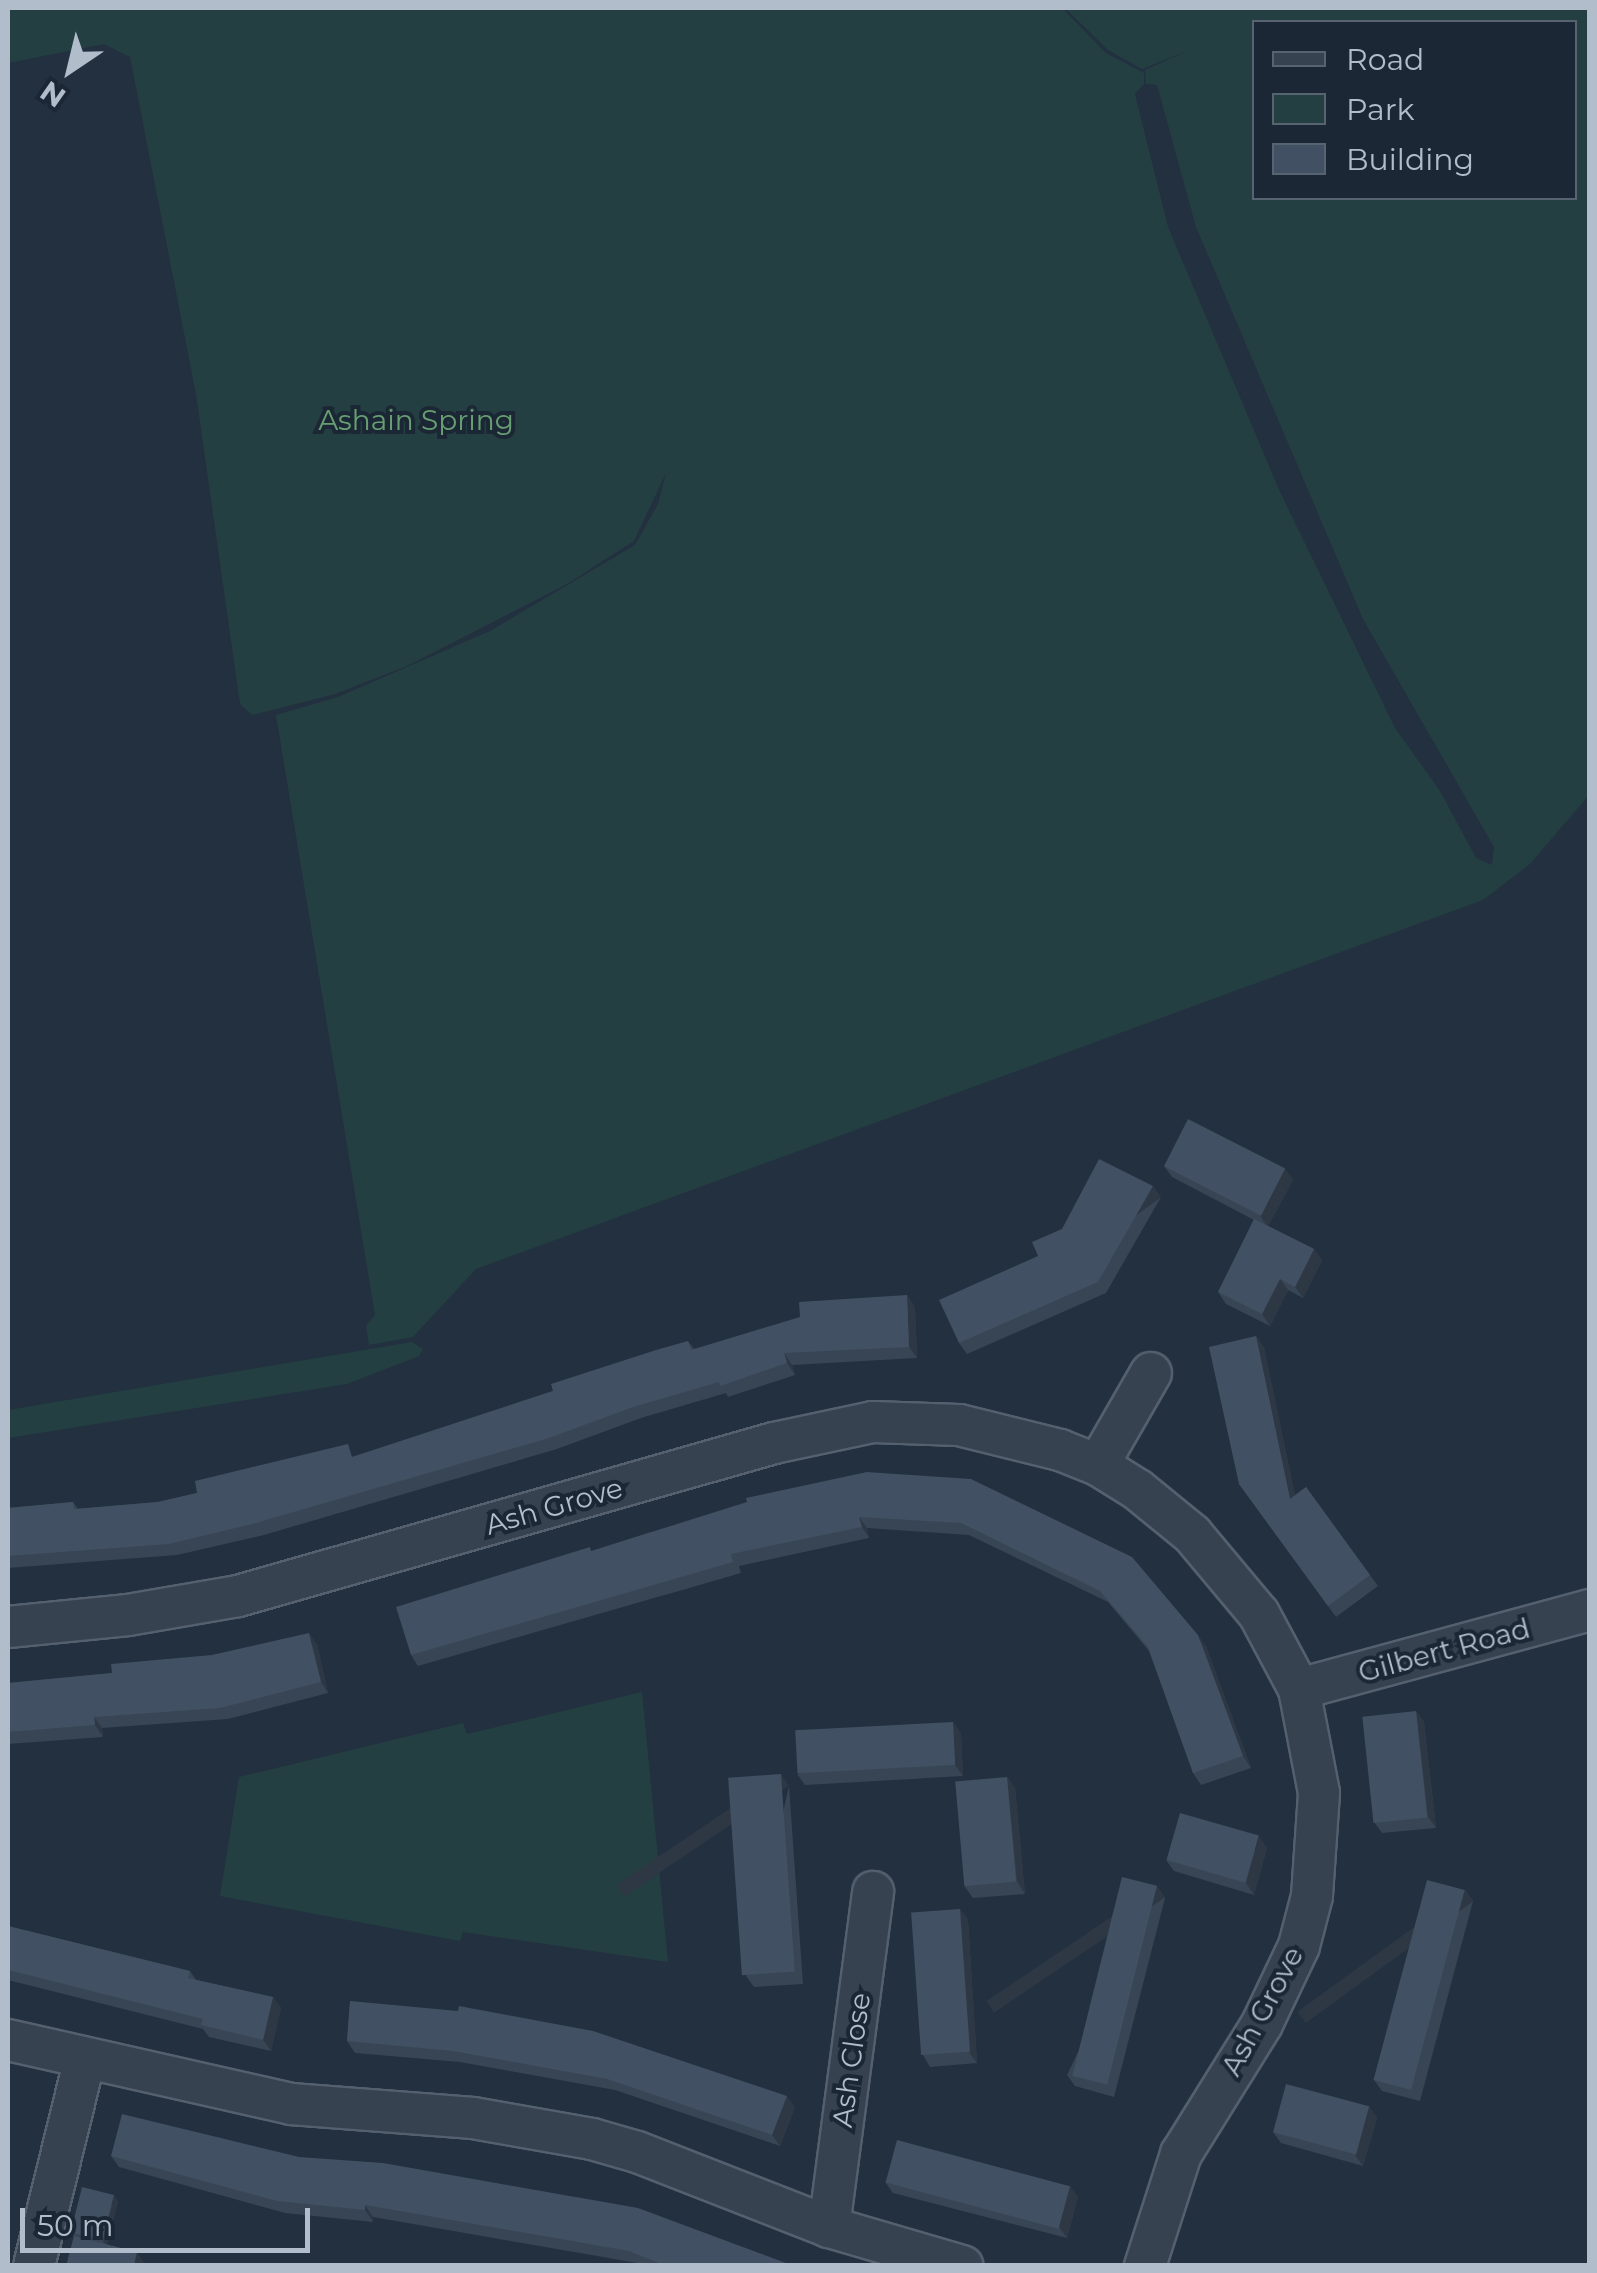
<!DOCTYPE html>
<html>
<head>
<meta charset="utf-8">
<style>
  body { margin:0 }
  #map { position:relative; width:1597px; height:2273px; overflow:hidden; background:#223040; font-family:Montserrat,sans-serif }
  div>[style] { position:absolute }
  .green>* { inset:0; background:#243f41 }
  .roads { filter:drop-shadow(2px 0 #54606e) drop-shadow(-2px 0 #54606e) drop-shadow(0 2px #54606e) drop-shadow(0 -2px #54606e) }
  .minor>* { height:40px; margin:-20px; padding:0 20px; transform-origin:20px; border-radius:20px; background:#364250 }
  .wall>* { inset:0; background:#384554 }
  .shaded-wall>* { inset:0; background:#2e3845; transform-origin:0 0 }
  .building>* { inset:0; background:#415062; transform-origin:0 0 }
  span { translate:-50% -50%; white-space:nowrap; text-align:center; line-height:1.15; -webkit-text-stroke:8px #1b2735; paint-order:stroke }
  .park-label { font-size:28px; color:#679e72 }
  .street-label { font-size:28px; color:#b2bdcb }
  .frame { position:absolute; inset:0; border:10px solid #b2bdcb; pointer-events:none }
  .legend { position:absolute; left:1252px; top:20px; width:325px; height:180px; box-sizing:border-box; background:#1b2735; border:2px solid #576371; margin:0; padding:12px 18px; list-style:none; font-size:30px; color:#b2bdcb }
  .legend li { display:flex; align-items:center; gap:20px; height:50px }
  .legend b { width:50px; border:2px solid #576371 }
  .north { position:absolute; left:20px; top:20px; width:100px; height:100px; -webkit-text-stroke:8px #1b2735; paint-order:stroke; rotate:215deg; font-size:28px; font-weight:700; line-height:40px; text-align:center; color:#b2bdcb }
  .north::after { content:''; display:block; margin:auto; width:35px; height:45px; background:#b2bdcb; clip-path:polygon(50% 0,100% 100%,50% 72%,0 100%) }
  .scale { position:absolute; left:20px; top:2208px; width:290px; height:45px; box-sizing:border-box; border:5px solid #b2bdcb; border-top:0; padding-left:12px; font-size:30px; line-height:35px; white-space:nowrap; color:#b2bdcb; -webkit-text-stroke:8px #1b2735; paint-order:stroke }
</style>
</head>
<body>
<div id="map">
  <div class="green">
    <div style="clip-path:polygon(evenodd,8px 8px,1062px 8px,1106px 53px,1144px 73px,1144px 84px,1135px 94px,1168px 227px,1280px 492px,1395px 728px,1440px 791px,1476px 858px,1492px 865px,1494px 847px,1363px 619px,1196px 227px,1157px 85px,1146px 84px,1145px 70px,1192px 49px,1142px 69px,1108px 50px,1065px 8px,1589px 8px,1589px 795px,1530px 864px,1483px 900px,476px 1269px,413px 1337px,369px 1345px,366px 1326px,375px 1315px,276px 715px,338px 697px,490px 631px,635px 545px,658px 504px,666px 473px,634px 541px,567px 584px,407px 666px,335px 694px,252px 715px,240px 704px,196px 394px,130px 57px,104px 44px,8px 63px,8px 8px,1574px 22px,1574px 198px,1254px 198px,1254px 22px,1574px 22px)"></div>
    <div style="clip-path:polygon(412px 1342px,423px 1349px,419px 1356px,347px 1384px,8px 1438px,8px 1410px)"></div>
    <div style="clip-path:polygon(642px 1692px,668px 1962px,463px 1932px,460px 1941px,220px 1896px,239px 1777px,463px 1723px,467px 1734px)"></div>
  </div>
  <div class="roads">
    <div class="minor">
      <div style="left:1098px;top:1465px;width:106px;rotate:-60.1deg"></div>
      <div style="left:8px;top:1627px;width:121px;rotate:-5.7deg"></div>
      <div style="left:128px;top:1615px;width:112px;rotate:-9.8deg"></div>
      <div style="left:238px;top:1596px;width:557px;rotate:-15.93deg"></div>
      <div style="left:774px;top:1443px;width:101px;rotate:-12deg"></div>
      <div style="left:873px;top:1422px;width:86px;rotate:2deg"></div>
      <div style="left:959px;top:1425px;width:104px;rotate:13.9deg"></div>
      <div style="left:1060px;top:1450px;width:41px;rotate:21.5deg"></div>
      <div style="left:1098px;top:1465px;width:47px;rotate:32deg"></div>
      <div style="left:1138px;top:1490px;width:70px;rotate:39.2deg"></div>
      <div style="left:1192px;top:1534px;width:104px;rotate:50.1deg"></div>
      <div style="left:1259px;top:1614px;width:85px;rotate:61.9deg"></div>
      <div style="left:1299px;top:1689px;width:106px;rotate:79.1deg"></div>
      <div style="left:1319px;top:1793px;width:103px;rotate:93.9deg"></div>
      <div style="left:1312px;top:1896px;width:52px;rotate:104.6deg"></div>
      <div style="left:1299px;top:1946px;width:86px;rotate:115.4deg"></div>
      <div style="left:1262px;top:2024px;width:153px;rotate:121.9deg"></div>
      <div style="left:1181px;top:2154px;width:118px;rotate:107.8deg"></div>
      <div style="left:1299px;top:1689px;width:302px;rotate:-15.2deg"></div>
      <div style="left:8px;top:2040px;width:290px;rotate:12.7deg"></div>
      <div style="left:291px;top:2104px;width:183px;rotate:4.4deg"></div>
      <div style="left:473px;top:2118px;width:121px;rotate:10deg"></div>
      <div style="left:592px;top:2139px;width:47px;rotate:16.1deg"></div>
      <div style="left:637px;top:2152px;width:206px;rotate:21.3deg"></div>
      <div style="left:829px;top:2227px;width:139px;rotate:16.3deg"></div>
      <div style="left:829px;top:2227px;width:338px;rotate:-82.5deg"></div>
      <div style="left:34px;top:2266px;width:213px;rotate:-76.2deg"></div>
    </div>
  </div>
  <div class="wall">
    <div style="clip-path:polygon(1164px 1166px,1285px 1169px,1293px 1180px,1268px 1226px,1314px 1249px,1322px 1260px,1303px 1298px,1288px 1290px,1270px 1326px,1226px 1304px,1218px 1292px,1254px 1220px,1172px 1177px)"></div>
    <div style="clip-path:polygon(1161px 1197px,1106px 1293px,967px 1354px,959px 1343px,1038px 1256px)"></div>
    <div style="clip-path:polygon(907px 1295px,915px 1307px,917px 1358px,792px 1365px,795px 1375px,728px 1397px,726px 1393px,641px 1418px,557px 1449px,264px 1535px,177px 1555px,8px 1568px,8px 1508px,73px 1502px,78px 1509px,158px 1502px,356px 1456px,553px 1391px,688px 1341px,694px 1349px)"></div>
    <div style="clip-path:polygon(1256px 1336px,1264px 1348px,1295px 1495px,1306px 1487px,1378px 1586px,1336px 1617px,1239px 1484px)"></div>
    <div style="clip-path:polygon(971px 1479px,1206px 1646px,1251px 1768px,1201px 1785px,1193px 1773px,1149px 1651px,1108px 1602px,969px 1535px,867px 1528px,869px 1538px,739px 1566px,741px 1573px,418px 1666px,411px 1655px,592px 1551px)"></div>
    <div style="clip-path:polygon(317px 1644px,328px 1693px,228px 1719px,102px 1728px,103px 1737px,8px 1744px,8px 1683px,112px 1673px)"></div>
    <div style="clip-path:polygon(1416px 1711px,1424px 1722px,1436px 1828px,1382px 1833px,1374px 1822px)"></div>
    <div style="clip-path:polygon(953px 1722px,961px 1734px,963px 1776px,805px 1785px,797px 1774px)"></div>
    <div style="clip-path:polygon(1007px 1777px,1015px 1788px,1025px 1894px,973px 1898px,965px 1887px)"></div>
    <div style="clip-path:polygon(789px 1786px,803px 1984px,754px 1987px,746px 1976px)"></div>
    <div style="clip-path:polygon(1267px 1848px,1254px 1895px,1174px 1871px,1166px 1860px)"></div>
    <div style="clip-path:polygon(1157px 1886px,1165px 1898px,1114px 2097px,1075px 2086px,1067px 2075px)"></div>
    <div style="clip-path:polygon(1465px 1890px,1473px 1901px,1420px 2101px,1382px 2091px,1374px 2080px)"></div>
    <div style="clip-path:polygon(960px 1909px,968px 1920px,977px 2063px,930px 2067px,923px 2055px)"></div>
    <div style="clip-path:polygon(8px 1926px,190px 1971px,196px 1980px,273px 1997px,281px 2008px,271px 2051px,209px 2037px,203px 2029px,8px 1980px)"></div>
    <div style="clip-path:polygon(350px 2001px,795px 2107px,780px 2146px,615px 2090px,460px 2062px,355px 2053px,347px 2041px)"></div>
    <div style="clip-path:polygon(1369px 2107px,1377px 2118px,1363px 2166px,1281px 2143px,1273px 2132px)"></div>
    <div style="clip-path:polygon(111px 2156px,299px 2157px,794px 2266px,645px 2266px,637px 2263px,373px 2217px,373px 2222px,285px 2213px,119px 2167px)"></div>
    <div style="clip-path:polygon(885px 2182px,1070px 2186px,1078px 2197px,1067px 2238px,893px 2193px)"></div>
    <div style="clip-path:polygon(118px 2201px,107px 2245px,145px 2264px,74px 2237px,70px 2232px)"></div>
  </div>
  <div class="shaded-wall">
    <div style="clip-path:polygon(1285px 1169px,1293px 1180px,1268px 1227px,1260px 1216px)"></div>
    <div style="left:1153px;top:1186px;width:14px;height:111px;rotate:54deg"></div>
    <div style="clip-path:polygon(1314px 1249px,1322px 1260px,1303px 1298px,1295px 1287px)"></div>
    <div style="clip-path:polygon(1280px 1279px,1288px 1290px,1270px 1326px,1262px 1314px)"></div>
    <div style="clip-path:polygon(907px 1295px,915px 1307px,917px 1358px,909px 1347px)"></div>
    <div style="clip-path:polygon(1256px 1336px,1264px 1348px,1298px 1510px,1290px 1499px)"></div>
    <div style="clip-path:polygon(784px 1353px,792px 1365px,795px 1375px,787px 1363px)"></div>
    <div style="clip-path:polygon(859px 1517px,867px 1528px,869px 1538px,862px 1527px)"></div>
    <div style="clip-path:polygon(309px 1633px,317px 1644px,328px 1693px,321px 1682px)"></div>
    <div style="clip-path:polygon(1198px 1635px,1206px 1646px,1251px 1768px,1243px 1756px)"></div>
    <div style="clip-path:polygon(1416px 1711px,1424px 1722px,1436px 1828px,1428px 1817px)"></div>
    <div style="clip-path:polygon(94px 1717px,102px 1728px,103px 1737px,95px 1725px)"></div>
    <div style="clip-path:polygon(953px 1722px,961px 1734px,963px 1776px,955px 1765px)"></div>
    <div style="left:781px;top:1774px;width:14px;height:198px;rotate:56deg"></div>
    <div style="clip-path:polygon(1007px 1777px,1015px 1788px,1025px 1894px,1017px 1882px)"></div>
    <div style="clip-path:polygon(1259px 1836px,1267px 1848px,1254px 1895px,1246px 1883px)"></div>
    <div style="left:1157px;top:1886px;width:14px;height:206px;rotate:56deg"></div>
    <div style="left:1465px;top:1890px;width:14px;height:207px;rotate:54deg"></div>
    <div style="clip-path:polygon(960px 1909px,968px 1920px,977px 2063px,969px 2052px)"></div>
    <div style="clip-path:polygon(273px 1997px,281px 2008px,271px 2051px,263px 2040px)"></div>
    <div style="clip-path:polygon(787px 2096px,795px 2107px,780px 2146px,772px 2135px)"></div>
    <div style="clip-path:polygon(1369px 2107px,1377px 2118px,1363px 2166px,1355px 2155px)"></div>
    <div style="clip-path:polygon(1070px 2186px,1078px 2197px,1067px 2238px,1059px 2227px)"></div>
    <div style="clip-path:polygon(114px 2195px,118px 2201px,107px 2246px,103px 2241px)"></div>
    <div style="clip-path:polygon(365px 2205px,373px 2217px,373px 2222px,365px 2210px)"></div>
    <div style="clip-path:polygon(137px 2252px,145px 2264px,144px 2266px,134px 2266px)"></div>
  </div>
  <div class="building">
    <div style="left:1188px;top:1119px;width:109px;height:53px;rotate:27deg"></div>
    <div style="clip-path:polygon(1099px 1159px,1153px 1186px,1098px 1282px,959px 1343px,939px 1300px,1038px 1256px,1032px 1242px,1062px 1229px)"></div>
    <div style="clip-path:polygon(1254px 1219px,1314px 1249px,1295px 1287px,1280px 1279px,1262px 1314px,1218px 1292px)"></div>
    <div style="clip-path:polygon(907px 1295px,909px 1347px,784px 1353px,787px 1363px,720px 1386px,719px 1382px,633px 1407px,549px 1438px,256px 1523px,169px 1544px,8px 1556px,8px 1508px,73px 1502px,74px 1509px,158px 1502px,197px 1493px,195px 1481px,348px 1444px,352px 1457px,553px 1391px,551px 1384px,656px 1350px,688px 1341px,691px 1350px,800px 1317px,799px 1302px)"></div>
    <div style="clip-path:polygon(1256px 1336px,1290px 1499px,1306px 1487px,1370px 1575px,1328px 1606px,1239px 1484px,1209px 1347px)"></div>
    <div style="clip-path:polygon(867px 1472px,971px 1479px,1132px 1557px,1198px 1635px,1243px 1756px,1193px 1773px,1148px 1647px,1100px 1591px,961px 1523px,859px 1517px,862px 1527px,731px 1554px,733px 1562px,411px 1655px,396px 1607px,590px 1547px,591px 1551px,747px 1502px,746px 1498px)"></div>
    <div style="clip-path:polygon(309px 1633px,321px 1682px,220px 1708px,94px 1717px,95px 1725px,8px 1732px,8px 1683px,112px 1673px,111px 1664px,212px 1655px)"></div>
    <div style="left:1416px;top:1711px;width:107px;height:54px;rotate:84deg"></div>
    <div style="left:953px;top:1722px;width:43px;height:158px;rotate:87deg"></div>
    <div style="left:781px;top:1774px;width:198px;height:53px;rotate:86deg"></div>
    <div style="left:1007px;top:1777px;width:105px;height:52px;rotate:85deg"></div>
    <div style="left:1180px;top:1813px;width:82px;height:49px;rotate:16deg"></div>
    <div style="left:1122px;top:1877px;width:36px;height:205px;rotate:14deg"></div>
    <div style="left:1427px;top:1880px;width:39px;height:207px;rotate:15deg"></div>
    <div style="left:960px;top:1909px;width:143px;height:49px;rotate:86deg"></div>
    <div style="clip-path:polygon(8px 1926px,190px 1971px,188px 1978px,273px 1997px,263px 2040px,201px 2025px,203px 2019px,8px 1970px)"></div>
    <div style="clip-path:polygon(350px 2001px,458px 2011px,459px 2006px,593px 2031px,787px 2096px,772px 2135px,607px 2079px,453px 2051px,347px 2041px)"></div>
    <div style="left:1286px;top:2084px;width:86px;height:50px;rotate:15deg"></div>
    <div style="clip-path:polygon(122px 2114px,299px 2157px,383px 2163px,638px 2208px,794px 2266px,666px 2266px,629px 2251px,365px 2205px,365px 2210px,277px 2201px,111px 2156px)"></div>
    <div style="left:897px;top:2140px;width:179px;height:44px;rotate:15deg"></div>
    <div style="left:82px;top:2187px;width:33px;height:47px;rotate:14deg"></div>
    <div style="clip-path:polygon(74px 2236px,137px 2252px,134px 2266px,66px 2266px)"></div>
  </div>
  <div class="park-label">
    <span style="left:416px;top:420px">Ashain Spring</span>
  </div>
  <div class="street-label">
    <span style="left:554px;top:1506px;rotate:-16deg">Ash Grove</span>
    <span style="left:1444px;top:1650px;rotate:-15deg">Gilbert Road</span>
    <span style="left:1262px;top:2011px;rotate:-62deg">Ash Grove</span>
    <span style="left:851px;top:2060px;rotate:-82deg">Ash Close</span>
  </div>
  <div class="frame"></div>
  <ul class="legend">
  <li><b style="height:12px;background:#364250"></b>Road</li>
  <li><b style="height:28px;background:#243f41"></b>Park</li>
  <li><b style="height:28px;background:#415062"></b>Building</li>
  </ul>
  <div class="north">N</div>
  <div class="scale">50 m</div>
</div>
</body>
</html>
